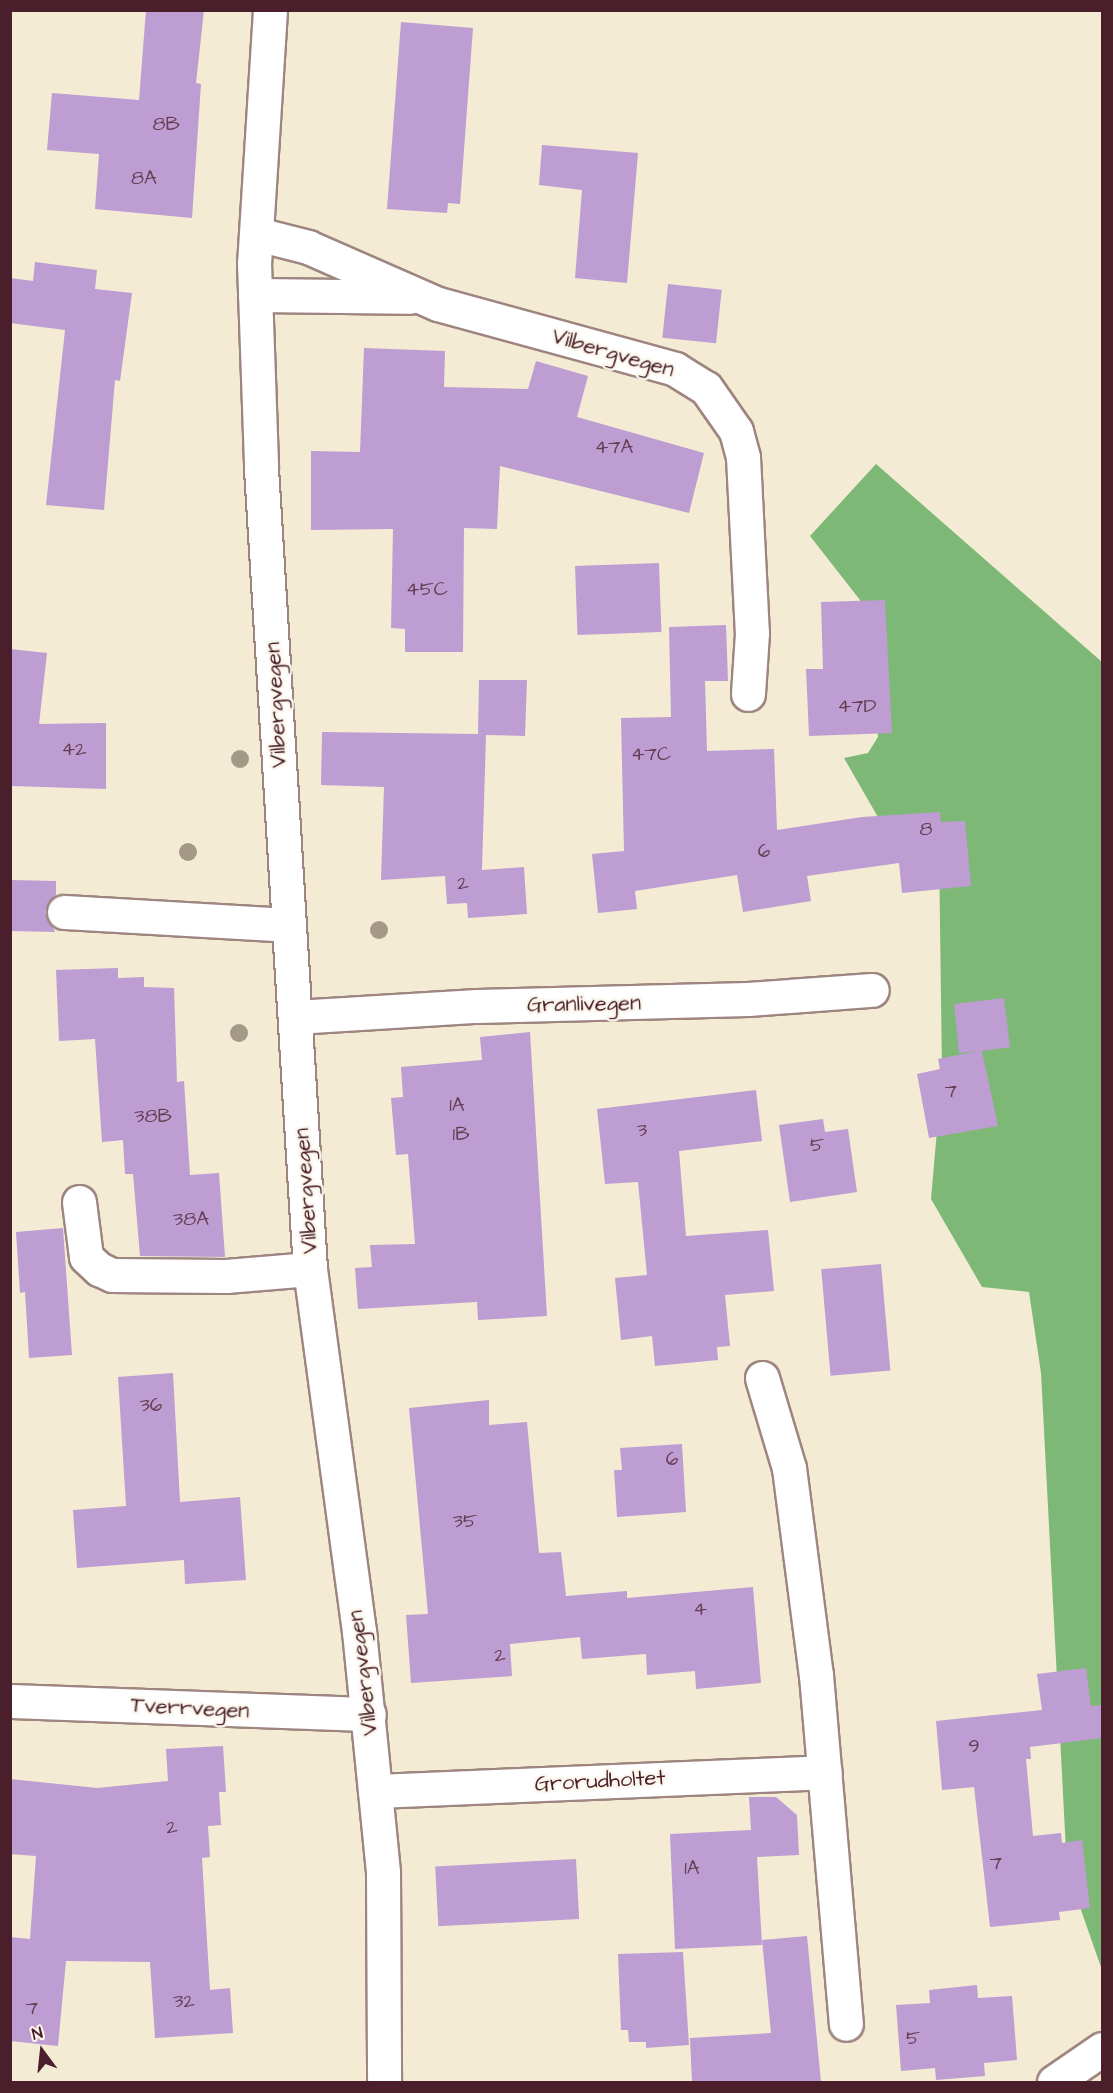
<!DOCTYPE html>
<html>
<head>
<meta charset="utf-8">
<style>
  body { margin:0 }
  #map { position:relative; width:1113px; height:2093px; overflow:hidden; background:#f3ebd4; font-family:"Architects Daughter",sans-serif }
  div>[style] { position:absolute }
  .forest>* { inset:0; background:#7eb877 }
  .building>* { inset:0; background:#be9dd2; transform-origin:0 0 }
  .roads { filter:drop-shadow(2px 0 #9e8580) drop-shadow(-2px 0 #9e8580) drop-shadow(0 2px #9e8580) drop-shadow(0 -2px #9e8580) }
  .minor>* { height:33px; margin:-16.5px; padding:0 16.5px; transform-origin:16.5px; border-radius:16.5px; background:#fff }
  .trees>* { width:18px; height:18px; margin:-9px; border-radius:50%; background:#a49987 }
  span { translate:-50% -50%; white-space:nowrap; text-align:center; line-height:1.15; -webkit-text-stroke:5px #fbf7ec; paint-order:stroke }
  .number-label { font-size:20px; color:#673e55 }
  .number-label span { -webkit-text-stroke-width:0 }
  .street-label { font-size:22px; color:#4a1f2b }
  .frame { position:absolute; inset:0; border:12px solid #4a1f2b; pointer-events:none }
  .north { position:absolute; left:12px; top:2021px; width:60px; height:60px; -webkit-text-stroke:4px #fbf7ec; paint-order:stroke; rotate:345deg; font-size:16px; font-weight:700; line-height:24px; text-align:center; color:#4a1f2b }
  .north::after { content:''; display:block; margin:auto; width:21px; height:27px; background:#4a1f2b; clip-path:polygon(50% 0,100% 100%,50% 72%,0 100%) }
</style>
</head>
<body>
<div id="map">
  <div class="forest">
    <div style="clip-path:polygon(876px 464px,1102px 662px,1102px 1970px,1067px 1870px,1041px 1373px,1029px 1292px,982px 1287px,931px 1199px,942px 1073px,939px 849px,898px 852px,844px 758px,868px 753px,878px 737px,865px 621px,860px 600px,810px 536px)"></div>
  </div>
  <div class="building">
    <div style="clip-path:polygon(146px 10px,204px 10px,196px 83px,201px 84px,192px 218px,95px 209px,99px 154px,47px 150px,52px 93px,139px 100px)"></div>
    <div style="clip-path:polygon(401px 22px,473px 28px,460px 204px,448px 203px,447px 213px,387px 209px)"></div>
    <div style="clip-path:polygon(542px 145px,638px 153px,627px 283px,575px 278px,582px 190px,539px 185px)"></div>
    <div style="clip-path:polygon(35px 262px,97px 270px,95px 289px,132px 293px,120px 381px,115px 380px,104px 510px,46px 505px,65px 330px,10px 323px,10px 278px,33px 281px)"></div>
    <div style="left:668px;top:284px;width:54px;height:54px;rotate:6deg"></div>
    <div style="clip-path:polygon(364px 348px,445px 351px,444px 387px,528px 389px,536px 361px,588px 376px,577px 417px,704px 453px,689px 513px,500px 466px,497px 529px,464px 528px,463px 652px,405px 652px,405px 629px,391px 628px,393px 529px,311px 530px,311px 451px,360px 452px)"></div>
    <div style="left:659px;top:563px;width:69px;height:84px;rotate:88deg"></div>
    <div style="clip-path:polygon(885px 600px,892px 733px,809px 736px,806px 669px,823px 669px,821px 602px)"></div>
    <div style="clip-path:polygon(726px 625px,728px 681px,705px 681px,707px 751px,774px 749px,777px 830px,862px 817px,940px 812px,941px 822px,965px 821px,971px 886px,902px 893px,899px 863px,807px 876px,811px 901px,743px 912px,737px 875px,635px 891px,637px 909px,598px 913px,592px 854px,624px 851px,621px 718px,671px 717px,669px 627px)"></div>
    <div style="clip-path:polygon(10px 649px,47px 653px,39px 724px,106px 723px,106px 789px,11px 786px)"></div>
    <div style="clip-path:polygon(479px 680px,527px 680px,525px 736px,486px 735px,482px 870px,524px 867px,527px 914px,468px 918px,467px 903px,447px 904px,445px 876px,381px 880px,384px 787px,321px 785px,322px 732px,478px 734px)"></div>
    <div style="clip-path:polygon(10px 880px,56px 881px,56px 895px,45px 912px,55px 932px,10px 931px)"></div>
    <div style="clip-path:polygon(118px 968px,118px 978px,144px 977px,144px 987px,174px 988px,177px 1082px,184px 1081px,190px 1175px,219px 1173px,225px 1257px,140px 1256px,133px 1174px,125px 1174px,123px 1140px,102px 1142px,95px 1039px,59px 1041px,56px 970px)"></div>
    <div style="clip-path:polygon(1004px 998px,1010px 1047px,982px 1051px,998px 1126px,929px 1138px,917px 1074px,940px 1069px,938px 1059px,977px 1051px,959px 1053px,954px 1004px)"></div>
    <div style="clip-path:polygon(530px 1032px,547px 1316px,478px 1320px,477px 1302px,358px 1309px,355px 1268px,372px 1267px,370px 1245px,415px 1244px,408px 1154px,396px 1155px,391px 1098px,403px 1097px,401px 1067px,482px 1060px,480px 1037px)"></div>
    <div style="clip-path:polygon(756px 1090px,762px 1141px,679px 1151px,686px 1236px,768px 1230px,774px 1291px,725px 1295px,730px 1346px,717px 1347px,718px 1360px,655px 1366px,652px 1336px,621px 1340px,615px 1278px,647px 1275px,638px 1182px,605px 1184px,597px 1109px)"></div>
    <div style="clip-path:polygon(823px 1119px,825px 1132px,848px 1129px,857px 1192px,790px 1202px,779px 1125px)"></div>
    <div style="clip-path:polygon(63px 1228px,72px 1355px,29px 1358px,25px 1292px,20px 1293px,16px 1232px)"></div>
    <div style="left:881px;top:1264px;width:107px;height:60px;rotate:85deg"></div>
    <div style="clip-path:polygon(173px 1373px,180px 1502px,240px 1497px,246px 1580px,185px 1584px,184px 1560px,77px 1568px,73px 1510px,126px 1506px,118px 1377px)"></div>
    <div style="clip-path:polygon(489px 1400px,489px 1425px,527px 1422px,539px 1553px,561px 1552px,566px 1596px,627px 1591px,627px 1598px,753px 1587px,761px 1683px,696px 1689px,695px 1671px,647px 1675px,646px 1654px,582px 1659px,580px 1637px,510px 1644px,512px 1676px,411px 1683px,406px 1615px,428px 1614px,409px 1408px)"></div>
    <div style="clip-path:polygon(682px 1444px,686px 1512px,617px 1517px,614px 1470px,622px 1470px,620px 1448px)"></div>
    <div style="clip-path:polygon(1086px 1668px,1091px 1706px,1102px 1705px,1102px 1738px,1030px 1747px,1031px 1759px,1026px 1759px,1033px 1836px,1061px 1833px,1062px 1843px,1082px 1840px,1090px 1908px,1059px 1912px,1060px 1920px,990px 1927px,974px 1787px,942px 1790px,936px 1721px,1042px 1710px,1037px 1674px)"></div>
    <div style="clip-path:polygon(223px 1746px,226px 1792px,219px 1792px,221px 1825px,208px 1826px,210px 1857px,202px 1858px,210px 1990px,230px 1988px,233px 2033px,155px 2038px,150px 1962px,66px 1961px,58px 2046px,10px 2041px,10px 1937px,30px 1939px,36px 1856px,10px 1854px,10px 1779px,97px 1788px,168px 1781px,166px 1749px)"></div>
    <div style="clip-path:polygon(749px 1797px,776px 1797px,797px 1815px,799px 1855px,757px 1857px,762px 1945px,675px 1949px,670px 1834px,751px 1830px)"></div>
    <div style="left:576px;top:1859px;width:60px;height:141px;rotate:87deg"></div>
    <div style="clip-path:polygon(807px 1936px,821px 2082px,692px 2082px,690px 2038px,771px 2033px,762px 1940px)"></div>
    <div style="clip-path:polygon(683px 1952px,689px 2045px,646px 2048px,646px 2042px,629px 2042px,628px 2030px,621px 2030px,618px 1954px)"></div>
    <div style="clip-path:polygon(977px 1985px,978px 1998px,1012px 1996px,1017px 2060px,984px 2063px,985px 2076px,936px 2080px,935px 2068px,901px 2071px,896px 2005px,930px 2003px,929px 1990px)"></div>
  </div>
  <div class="roads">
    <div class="minor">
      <div style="left:270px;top:10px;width:254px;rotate:93.6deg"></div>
      <div style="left:254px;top:263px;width:205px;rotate:88deg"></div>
      <div style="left:261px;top:468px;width:802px;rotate:86.5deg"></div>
      <div style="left:310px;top:1269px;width:365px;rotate:82.3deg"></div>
      <div style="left:359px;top:1631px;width:243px;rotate:84.3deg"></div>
      <div style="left:383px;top:1873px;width:209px;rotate:89.7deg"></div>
      <div style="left:257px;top:234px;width:53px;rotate:14.3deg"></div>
      <div style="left:308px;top:247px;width:142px;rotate:23.7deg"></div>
      <div style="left:438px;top:304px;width:246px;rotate:15.3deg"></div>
      <div style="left:675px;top:369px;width:36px;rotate:32deg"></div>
      <div style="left:706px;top:388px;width:52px;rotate:55.1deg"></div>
      <div style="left:736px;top:431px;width:27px;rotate:75deg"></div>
      <div style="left:743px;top:457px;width:176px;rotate:87.1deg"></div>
      <div style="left:752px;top:633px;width:61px;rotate:93.8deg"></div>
      <div style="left:255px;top:295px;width:154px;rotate:0.7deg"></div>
      <div style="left:64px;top:912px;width:225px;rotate:3.3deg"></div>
      <div style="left:295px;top:1017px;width:182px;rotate:-3.5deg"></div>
      <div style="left:477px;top:1006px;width:271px;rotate:-1.5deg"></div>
      <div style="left:748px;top:999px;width:124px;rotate:-4.2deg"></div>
      <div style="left:79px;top:1202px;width:55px;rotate:82.7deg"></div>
      <div style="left:86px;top:1257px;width:18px;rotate:43deg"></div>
      <div style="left:99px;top:1269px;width:14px;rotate:25deg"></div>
      <div style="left:112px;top:1275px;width:114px;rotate:0.5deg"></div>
      <div style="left:226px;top:1276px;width:84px;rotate:-4.8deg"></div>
      <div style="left:762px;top:1378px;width:94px;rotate:73.3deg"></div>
      <div style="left:789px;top:1468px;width:209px;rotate:82.6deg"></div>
      <div style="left:816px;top:1675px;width:350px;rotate:85.1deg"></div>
      <div style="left:10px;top:1701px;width:359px;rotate:2.1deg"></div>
      <div style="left:375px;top:1791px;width:450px;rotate:-2.4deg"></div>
      <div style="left:1054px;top:2082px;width:58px;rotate:-34.5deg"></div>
    </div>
  </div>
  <div class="trees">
    <div style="left:240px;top:759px"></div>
    <div style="left:188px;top:852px"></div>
    <div style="left:379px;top:930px"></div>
    <div style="left:239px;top:1033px"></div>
  </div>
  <div class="number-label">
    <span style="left:166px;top:124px">8B</span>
    <span style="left:144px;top:178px">8A</span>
    <span style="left:614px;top:447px">47A</span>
    <span style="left:427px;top:589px">45C</span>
    <span style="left:857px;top:706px">47D</span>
    <span style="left:74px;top:749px">42</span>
    <span style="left:651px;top:754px">47C</span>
    <span style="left:926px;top:829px">8</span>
    <span style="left:764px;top:851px">6</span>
    <span style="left:463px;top:883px">2</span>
    <span style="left:951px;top:1091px">7</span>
    <span style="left:457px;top:1105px">1A</span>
    <span style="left:153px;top:1116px">38B</span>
    <span style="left:642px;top:1130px">3</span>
    <span style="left:461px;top:1134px">1B</span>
    <span style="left:817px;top:1145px">5</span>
    <span style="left:191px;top:1219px">38A</span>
    <span style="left:151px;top:1405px">36</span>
    <span style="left:672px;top:1459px">6</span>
    <span style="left:465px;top:1521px">35</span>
    <span style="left:700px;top:1609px">4</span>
    <span style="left:500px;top:1655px">2</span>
    <span style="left:974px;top:1746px">9</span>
    <span style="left:172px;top:1827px">2</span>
    <span style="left:996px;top:1863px">7</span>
    <span style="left:692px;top:1868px">1A</span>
    <span style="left:184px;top:2001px">32</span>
    <span style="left:32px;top:2008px">7</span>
    <span style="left:913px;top:2038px">5</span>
  </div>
  <div class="street-label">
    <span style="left:613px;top:353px;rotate:16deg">Vilbergvegen</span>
    <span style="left:276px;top:705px;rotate:-93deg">Vilbergvegen</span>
    <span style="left:584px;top:1004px;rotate:-1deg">Granlivegen</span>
    <span style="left:306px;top:1191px;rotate:-94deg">Vilbergvegen</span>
    <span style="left:363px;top:1673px;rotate:-97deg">Vilbergvegen</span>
    <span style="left:190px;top:1708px;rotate:3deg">Tverrvegen</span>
    <span style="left:600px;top:1781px;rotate:-3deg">Grorudholtet</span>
  </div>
  <div class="frame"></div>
  <div class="north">N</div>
</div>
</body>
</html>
